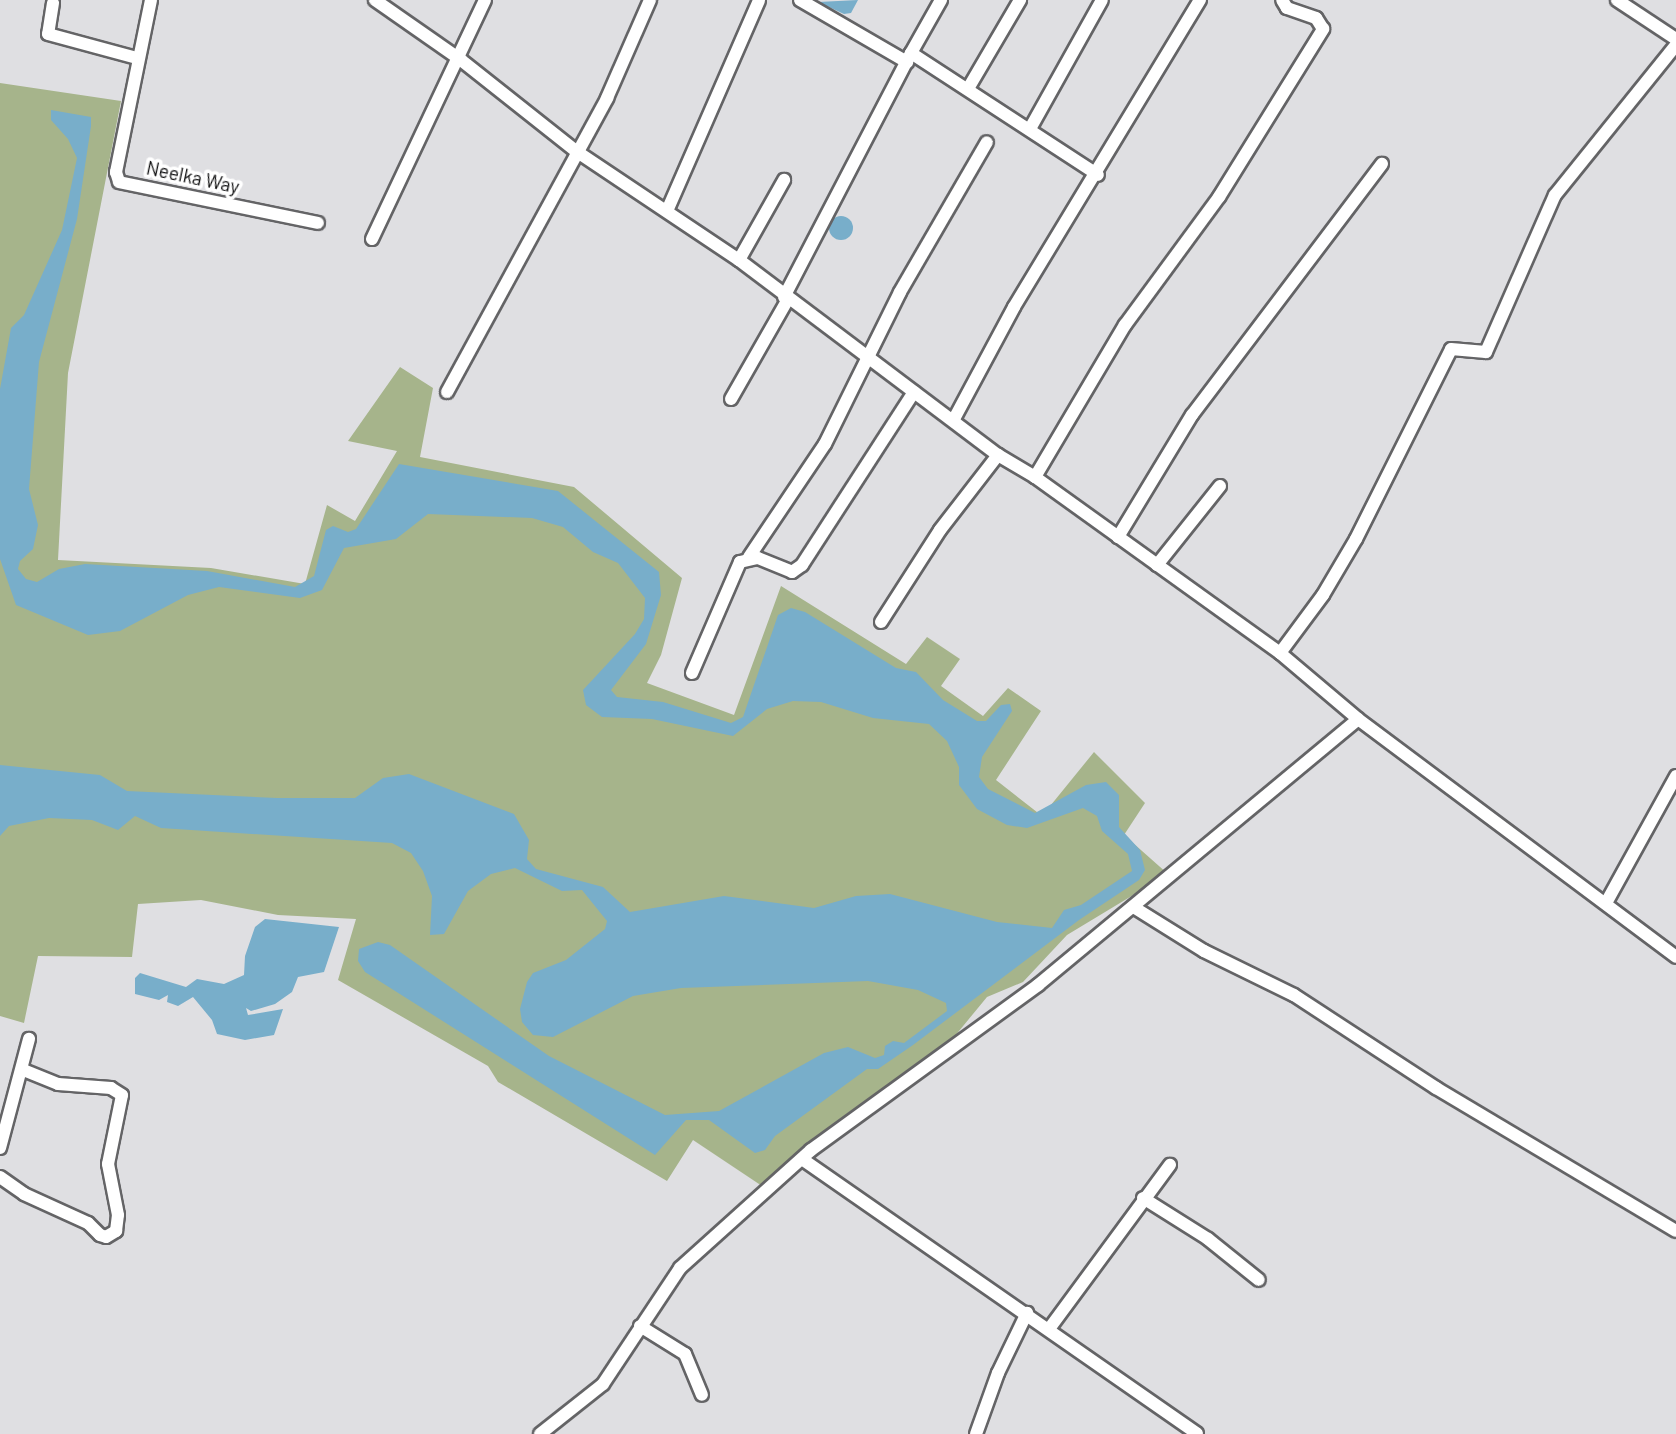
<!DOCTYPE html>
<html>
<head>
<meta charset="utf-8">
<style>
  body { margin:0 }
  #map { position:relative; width:1676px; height:1434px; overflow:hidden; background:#dfdfe2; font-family:Barlow,sans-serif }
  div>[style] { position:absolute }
  .green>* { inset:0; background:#a6b48b }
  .water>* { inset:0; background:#78aeca }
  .round { border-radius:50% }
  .roads { filter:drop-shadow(2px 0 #646466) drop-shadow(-2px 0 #646466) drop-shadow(0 2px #646466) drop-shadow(0 -2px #646466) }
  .minor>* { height:12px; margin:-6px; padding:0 6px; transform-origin:6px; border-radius:6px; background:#fff }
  span { translate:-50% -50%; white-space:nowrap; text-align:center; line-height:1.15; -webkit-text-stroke:7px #fff; paint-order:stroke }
  .street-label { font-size:19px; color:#0f0f10 }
</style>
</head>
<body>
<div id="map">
  <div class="green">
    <div style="clip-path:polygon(0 83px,121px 101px,68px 373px,58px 560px,211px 568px,305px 584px,327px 505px,355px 521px,397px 451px,348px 441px,400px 367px,433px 388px,420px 457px,574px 487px,682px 578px,661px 655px,647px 683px,734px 715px,781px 586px,906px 664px,927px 637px,960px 659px,941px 686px,983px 716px,1008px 688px,1041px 711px,996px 780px,1042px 816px,1094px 752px,1145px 803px,1124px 835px,1168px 874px,1067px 935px,1023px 982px,987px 997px,917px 1082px,849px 1112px,762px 1186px,693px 1140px,667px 1181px,498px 1082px,488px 1066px,338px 980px,356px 919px,278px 915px,201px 900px,138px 904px,132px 957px,38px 956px,24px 1023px,0 1016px)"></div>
  </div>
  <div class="water">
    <div style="clip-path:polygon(858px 0,851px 13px,844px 14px,818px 2px)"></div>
    <div style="clip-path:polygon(51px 110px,91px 117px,91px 126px,77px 219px,39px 362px,29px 489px,38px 525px,33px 549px,20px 561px,18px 569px,26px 579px,37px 582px,59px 569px,85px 564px,207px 571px,295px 587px,314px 576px,326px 530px,333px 526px,348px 532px,356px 529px,399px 464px,558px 491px,659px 572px,661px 595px,646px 644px,611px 690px,617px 697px,663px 702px,731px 723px,743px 717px,778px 615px,791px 608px,805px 612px,896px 668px,916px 672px,943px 700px,977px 721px,986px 721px,1001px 705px,1010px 704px,1012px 711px,982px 757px,979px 777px,988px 789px,1035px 813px,1086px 785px,1106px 782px,1119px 795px,1119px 827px,1140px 850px,1145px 870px,1139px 880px,1079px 920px,913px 1045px,878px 1069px,867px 1069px,775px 1136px,765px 1150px,755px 1153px,709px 1120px,686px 1120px,655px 1155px,365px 972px,358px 961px,359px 949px,378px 942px,390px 945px,549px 1056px,665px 1115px,719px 1111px,824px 1053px,848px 1047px,875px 1058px,884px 1055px,885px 1046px,893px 1041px,904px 1043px,947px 1011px,946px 1003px,918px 990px,868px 981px,681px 988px,633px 996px,553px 1037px,533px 1035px,522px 1022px,520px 1009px,527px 982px,533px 973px,566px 960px,605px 929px,607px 921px,582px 890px,562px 891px,515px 868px,491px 874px,468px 891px,444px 934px,430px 935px,432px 896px,423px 871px,411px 853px,392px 843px,161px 828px,135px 816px,118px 830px,92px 820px,49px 818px,9px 826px,0 836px,0 765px,100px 775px,127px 791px,277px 798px,355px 798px,383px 778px,409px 774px,514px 814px,529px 840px,527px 859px,536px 869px,603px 887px,630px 912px,724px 896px,814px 908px,856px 896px,890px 894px,997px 922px,1052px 928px,1064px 910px,1081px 905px,1132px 871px,1128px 854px,1102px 831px,1097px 816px,1083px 808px,1027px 828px,1007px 825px,977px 809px,959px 785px,959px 767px,947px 741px,929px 724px,873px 718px,821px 702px,793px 701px,767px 709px,733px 736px,652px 719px,602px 717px,586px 705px,583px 690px,635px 634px,644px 619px,645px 598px,618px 563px,593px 552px,563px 527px,532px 518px,428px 514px,396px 539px,344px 548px,322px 590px,300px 598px,219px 587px,188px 595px,120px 631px,88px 635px,16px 605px,0 559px,0 389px,11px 328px,24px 315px,62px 230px,77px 158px,68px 139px,51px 120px)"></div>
    <div class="round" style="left:829px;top:216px;width:24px;height:24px"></div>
    <div style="clip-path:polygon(265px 919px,339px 927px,324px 972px,298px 977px,292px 992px,275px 1004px,251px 1011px,246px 1008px,248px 1015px,283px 1009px,274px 1035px,245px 1040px,217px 1034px,212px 1020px,193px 997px,178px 1006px,167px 1002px,168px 995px,159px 1000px,135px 994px,135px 978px,140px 973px,186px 987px,197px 979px,224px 984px,244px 975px,245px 956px,255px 927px)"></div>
  </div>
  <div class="roads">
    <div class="minor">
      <div style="left:151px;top:0;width:176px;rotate:101.5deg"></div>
      <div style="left:116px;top:172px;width:10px;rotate:73deg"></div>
      <div style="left:119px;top:182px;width:203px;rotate:11.6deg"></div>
      <div style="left:375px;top:0;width:105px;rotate:34.9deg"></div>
      <div style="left:461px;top:60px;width:147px;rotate:38.4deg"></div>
      <div style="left:576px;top:151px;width:196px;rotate:33.8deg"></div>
      <div style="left:739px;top:260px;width:324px;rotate:37deg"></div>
      <div style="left:998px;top:455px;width:43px;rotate:30.7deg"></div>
      <div style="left:1035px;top:477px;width:302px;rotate:35.7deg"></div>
      <div style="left:1280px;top:653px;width:102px;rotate:40.2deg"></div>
      <div style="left:1358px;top:719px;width:397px;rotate:36.8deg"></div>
      <div style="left:800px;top:0;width:124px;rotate:30.1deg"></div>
      <div style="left:941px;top:0;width:61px;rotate:119.5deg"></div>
      <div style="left:911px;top:53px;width:223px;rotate:33.1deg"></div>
      <div style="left:1617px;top:0;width:71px;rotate:33.5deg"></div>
      <div style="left:53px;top:3px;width:31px;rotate:99deg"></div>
      <div style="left:48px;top:34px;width:92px;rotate:15.1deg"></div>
      <div style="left:969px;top:87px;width:101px;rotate:-59.6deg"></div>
      <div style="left:1031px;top:127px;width:145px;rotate:-60.8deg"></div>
      <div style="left:667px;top:211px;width:230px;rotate:-66.4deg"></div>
      <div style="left:372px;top:239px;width:264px;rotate:-64.7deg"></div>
      <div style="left:739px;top:260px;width:92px;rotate:-60.6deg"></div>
      <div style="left:784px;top:297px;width:275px;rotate:-62.5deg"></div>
      <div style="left:447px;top:392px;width:335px;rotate:-61.4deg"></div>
      <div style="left:607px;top:98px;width:107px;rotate:-66.3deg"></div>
      <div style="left:731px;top:399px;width:115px;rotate:-60.3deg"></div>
      <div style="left:954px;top:419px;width:127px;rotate:-61.8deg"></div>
      <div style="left:1014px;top:307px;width:359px;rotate:-58.8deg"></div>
      <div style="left:1035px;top:477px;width:177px;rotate:-59.4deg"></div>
      <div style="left:1125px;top:325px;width:159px;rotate:-53.7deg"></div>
      <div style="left:1219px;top:197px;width:198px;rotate:-58.2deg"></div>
      <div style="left:1323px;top:29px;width:13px;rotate:-122deg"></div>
      <div style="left:1316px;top:18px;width:31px;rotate:-161deg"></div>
      <div style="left:1287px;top:8px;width:9px;rotate:-122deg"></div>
      <div style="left:1118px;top:537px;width:143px;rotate:-58.8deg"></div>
      <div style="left:1192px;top:415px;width:315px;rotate:-52.9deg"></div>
      <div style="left:749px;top:557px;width:136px;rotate:-56.1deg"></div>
      <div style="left:825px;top:444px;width:169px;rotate:-63.7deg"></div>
      <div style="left:900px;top:292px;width:173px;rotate:-59.9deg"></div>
      <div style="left:1157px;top:565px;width:101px;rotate:-51.4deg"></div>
      <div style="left:881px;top:622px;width:109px;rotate:-57.3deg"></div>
      <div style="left:940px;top:530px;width:95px;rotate:-52.3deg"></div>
      <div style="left:1280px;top:653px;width:72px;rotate:-53.4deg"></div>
      <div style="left:1323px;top:595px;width:65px;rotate:-59.5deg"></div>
      <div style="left:1356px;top:539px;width:212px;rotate:-63.4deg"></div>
      <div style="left:1451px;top:349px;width:35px;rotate:5deg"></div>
      <div style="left:1486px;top:352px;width:171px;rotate:-66.3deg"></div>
      <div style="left:1555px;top:195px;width:193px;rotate:-51.1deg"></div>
      <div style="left:692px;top:673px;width:121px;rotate:-66.6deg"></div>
      <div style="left:740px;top:562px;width:18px;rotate:-13deg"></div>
      <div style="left:758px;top:558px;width:37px;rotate:22deg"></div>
      <div style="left:792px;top:572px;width:12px;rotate:-35deg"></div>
      <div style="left:802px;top:565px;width:206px;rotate:-57.1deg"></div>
      <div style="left:1606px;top:903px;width:145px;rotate:-61.1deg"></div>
      <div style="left:1135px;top:908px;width:81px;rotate:31.9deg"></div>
      <div style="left:1204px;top:951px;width:100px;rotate:26.1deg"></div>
      <div style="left:1294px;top:995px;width:170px;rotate:33.2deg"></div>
      <div style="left:1436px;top:1088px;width:279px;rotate:30.8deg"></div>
      <div style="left:0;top:1148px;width:113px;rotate:-75.1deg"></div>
      <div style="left:802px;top:1159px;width:481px;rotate:34.8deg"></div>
      <div style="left:0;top:1177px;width:29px;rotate:35deg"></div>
      <div style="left:24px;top:1194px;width:70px;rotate:24.4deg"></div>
      <div style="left:88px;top:1223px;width:17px;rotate:45deg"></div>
      <div style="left:100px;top:1235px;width:6px;rotate:18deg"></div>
      <div style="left:106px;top:1237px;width:12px;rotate:-31deg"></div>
      <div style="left:116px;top:1231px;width:16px;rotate:-83deg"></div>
      <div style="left:118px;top:1215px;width:52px;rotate:-101.1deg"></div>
      <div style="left:108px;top:1164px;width:70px;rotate:-78.5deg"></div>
      <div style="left:122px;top:1095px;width:13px;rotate:-148deg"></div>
      <div style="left:111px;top:1088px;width:53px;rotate:-175.7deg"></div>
      <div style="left:58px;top:1084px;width:38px;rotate:-158deg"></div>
      <div style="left:1143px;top:1198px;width:77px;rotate:32.2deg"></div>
      <div style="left:1208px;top:1239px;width:65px;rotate:38.8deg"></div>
      <div style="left:640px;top:1326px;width:53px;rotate:31.9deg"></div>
      <div style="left:685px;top:1354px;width:44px;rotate:67.5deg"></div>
      <div style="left:1049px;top:1329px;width:204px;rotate:-53.6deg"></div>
      <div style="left:540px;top:1434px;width:80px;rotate:-38.4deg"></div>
      <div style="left:603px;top:1384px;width:139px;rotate:-56.4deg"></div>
      <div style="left:680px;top:1268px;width:176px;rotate:-42deg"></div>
      <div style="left:811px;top:1150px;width:281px;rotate:-36deg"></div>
      <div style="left:1038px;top:985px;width:416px;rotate:-39.7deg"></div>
      <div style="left:976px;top:1434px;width:65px;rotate:-70.2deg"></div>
      <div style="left:998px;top:1373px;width:67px;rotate:-64.2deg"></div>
    </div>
  </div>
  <div class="street-label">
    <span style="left:193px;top:177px;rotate:12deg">Neelka Way</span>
  </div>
</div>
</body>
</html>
